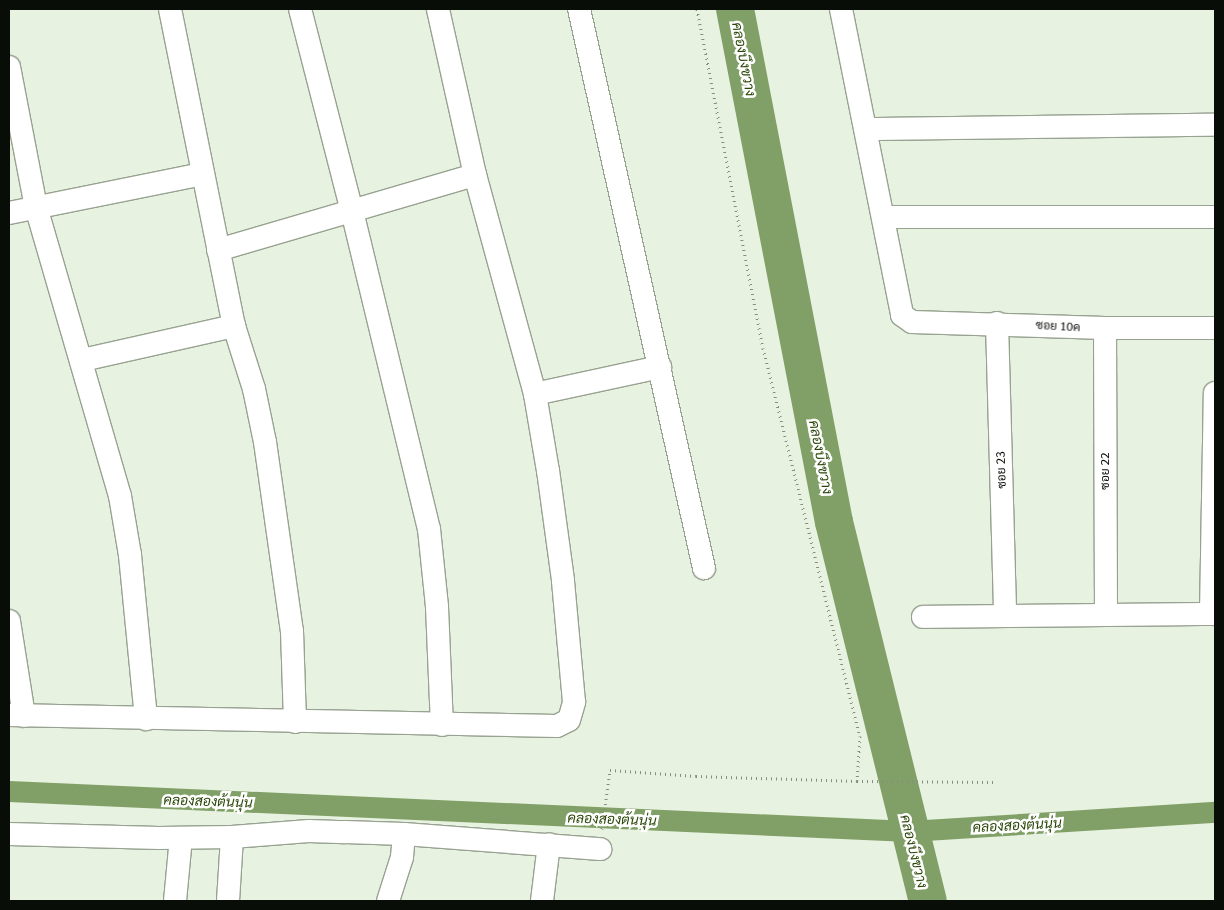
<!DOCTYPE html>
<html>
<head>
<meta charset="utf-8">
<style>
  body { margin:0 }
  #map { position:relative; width:1224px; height:910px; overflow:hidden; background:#e8f2e0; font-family:Georgia,Sarabun,serif }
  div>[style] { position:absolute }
  .canal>* { height:21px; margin:-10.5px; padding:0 10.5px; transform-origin:10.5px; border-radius:10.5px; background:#81a067 }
  .river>* { height:38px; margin:-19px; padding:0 19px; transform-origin:19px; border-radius:19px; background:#81a067 }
  .path>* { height:3px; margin-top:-1.5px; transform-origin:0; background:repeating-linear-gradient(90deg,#868d81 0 1px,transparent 0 5px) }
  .roads { filter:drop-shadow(1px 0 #98a291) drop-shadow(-1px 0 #98a291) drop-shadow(0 1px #98a291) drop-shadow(0 -1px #98a291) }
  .minor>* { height:22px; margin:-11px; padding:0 11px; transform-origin:11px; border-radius:11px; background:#fff }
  span { translate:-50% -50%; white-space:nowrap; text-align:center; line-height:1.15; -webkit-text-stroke:5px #fff; paint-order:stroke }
  .street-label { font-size:12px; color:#090d07 }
  .water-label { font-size:14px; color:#2b4708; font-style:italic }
  .frame { position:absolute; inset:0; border:10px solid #090d07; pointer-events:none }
</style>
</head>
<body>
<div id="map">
  <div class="canal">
    <div style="left:9px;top:791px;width:901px;rotate:2.54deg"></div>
    <div style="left:909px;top:831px;width:307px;rotate:-3.6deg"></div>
  </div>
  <div class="river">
    <div style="left:735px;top:9px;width:522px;rotate:79.08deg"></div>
    <div style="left:834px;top:522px;width:390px;rotate:76.1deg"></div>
  </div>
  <div class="path">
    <div style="left:697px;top:9px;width:345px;rotate:79deg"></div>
    <div style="left:763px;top:348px;width:400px;rotate:76deg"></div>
    <div style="left:860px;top:736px;width:45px;rotate:93.8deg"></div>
    <div style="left:602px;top:829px;width:60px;rotate:-82.3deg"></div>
    <div style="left:610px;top:770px;width:86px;rotate:4deg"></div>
    <div style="left:696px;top:776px;width:161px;rotate:1.8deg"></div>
    <div style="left:857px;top:781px;width:137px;rotate:0.4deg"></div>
  </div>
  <div class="roads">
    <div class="minor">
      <div style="left:170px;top:9px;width:323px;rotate:78.6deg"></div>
      <div style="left:234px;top:326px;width:66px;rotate:72.4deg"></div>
      <div style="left:254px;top:389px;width:54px;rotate:78.3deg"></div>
      <div style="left:265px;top:442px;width:191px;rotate:81.9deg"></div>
      <div style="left:292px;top:631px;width:91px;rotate:88.1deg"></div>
      <div style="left:300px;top:9px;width:209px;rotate:75.6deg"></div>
      <div style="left:352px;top:211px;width:327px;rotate:76.4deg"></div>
      <div style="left:429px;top:529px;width:78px;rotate:84.1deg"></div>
      <div style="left:437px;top:607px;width:118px;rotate:87.6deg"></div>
      <div style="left:579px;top:9px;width:573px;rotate:77.4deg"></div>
      <div style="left:841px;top:9px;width:312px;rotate:78.7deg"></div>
      <div style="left:902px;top:315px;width:12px;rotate:35deg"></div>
      <div style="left:912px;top:322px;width:193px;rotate:1.8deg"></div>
      <div style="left:1105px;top:328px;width:110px"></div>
      <div style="left:9px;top:67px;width:143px;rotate:79.1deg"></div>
      <div style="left:36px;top:207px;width:301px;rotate:73.8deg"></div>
      <div style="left:120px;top:496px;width:60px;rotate:80.4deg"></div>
      <div style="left:130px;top:555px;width:165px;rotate:84.4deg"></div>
      <div style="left:867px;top:129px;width:348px;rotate:-0.7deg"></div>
      <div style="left:9px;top:213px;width:198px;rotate:-11.4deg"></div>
      <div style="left:884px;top:217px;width:331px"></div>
      <div style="left:218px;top:250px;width:268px;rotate:-16.3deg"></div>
      <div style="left:997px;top:323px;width:293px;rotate:88.4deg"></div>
      <div style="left:1105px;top:328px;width:287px;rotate:89.8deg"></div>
      <div style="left:82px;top:360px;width:156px;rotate:-12.6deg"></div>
      <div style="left:535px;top:394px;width:128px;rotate:-12.2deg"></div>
      <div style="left:1211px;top:614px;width:221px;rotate:-89deg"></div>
      <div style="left:923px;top:617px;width:292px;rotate:-0.6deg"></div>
      <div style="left:9px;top:621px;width:96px;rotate:81deg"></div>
      <div style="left:9px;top:715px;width:548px;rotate:1.15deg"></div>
      <div style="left:557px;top:726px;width:13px;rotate:-27deg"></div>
      <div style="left:569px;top:720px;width:19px;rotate:-74deg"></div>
      <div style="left:574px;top:702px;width:122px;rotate:-95.2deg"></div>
      <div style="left:563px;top:580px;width:110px;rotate:-97.8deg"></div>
      <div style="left:548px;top:471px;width:78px;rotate:-99.6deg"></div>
      <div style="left:535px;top:394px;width:227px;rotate:-105.3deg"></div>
      <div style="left:475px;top:175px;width:170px;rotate:-102.6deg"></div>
      <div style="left:9px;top:834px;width:150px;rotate:1.5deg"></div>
      <div style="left:159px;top:838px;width:73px;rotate:-0.8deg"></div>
      <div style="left:232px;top:837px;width:77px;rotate:-4.5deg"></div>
      <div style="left:309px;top:831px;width:36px;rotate:2deg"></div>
      <div style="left:345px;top:832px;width:59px;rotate:1.9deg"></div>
      <div style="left:404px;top:834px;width:197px;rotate:4.4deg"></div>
      <div style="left:175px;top:901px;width:63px;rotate:-84.6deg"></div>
      <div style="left:228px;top:901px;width:64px;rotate:-86.4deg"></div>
      <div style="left:388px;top:901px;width:46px;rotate:-72.3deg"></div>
      <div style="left:402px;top:857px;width:23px;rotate:-85deg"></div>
      <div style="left:542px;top:901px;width:57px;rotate:-83deg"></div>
    </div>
  </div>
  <div class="street-label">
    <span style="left:1058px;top:326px;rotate:3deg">ซอย 10ค</span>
    <span style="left:1001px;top:470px;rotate:-92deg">ซอย 23</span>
    <span style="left:1105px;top:471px;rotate:-90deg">ซอย 22</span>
  </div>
  <div class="water-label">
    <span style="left:745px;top:59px;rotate:79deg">คลองบึงขวาง</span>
    <span style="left:822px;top:457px;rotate:79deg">คลองบึงขวาง</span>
    <span style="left:208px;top:800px;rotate:2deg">คลองสองต้นนุ่น</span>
    <span style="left:612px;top:818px;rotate:2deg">คลองสองต้นนุ่น</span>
    <span style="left:1017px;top:824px;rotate:-3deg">คลองสองต้นนุ่น</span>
    <span style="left:915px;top:851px;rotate:76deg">คลองบึงขวาง</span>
  </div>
  <div class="frame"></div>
</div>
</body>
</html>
